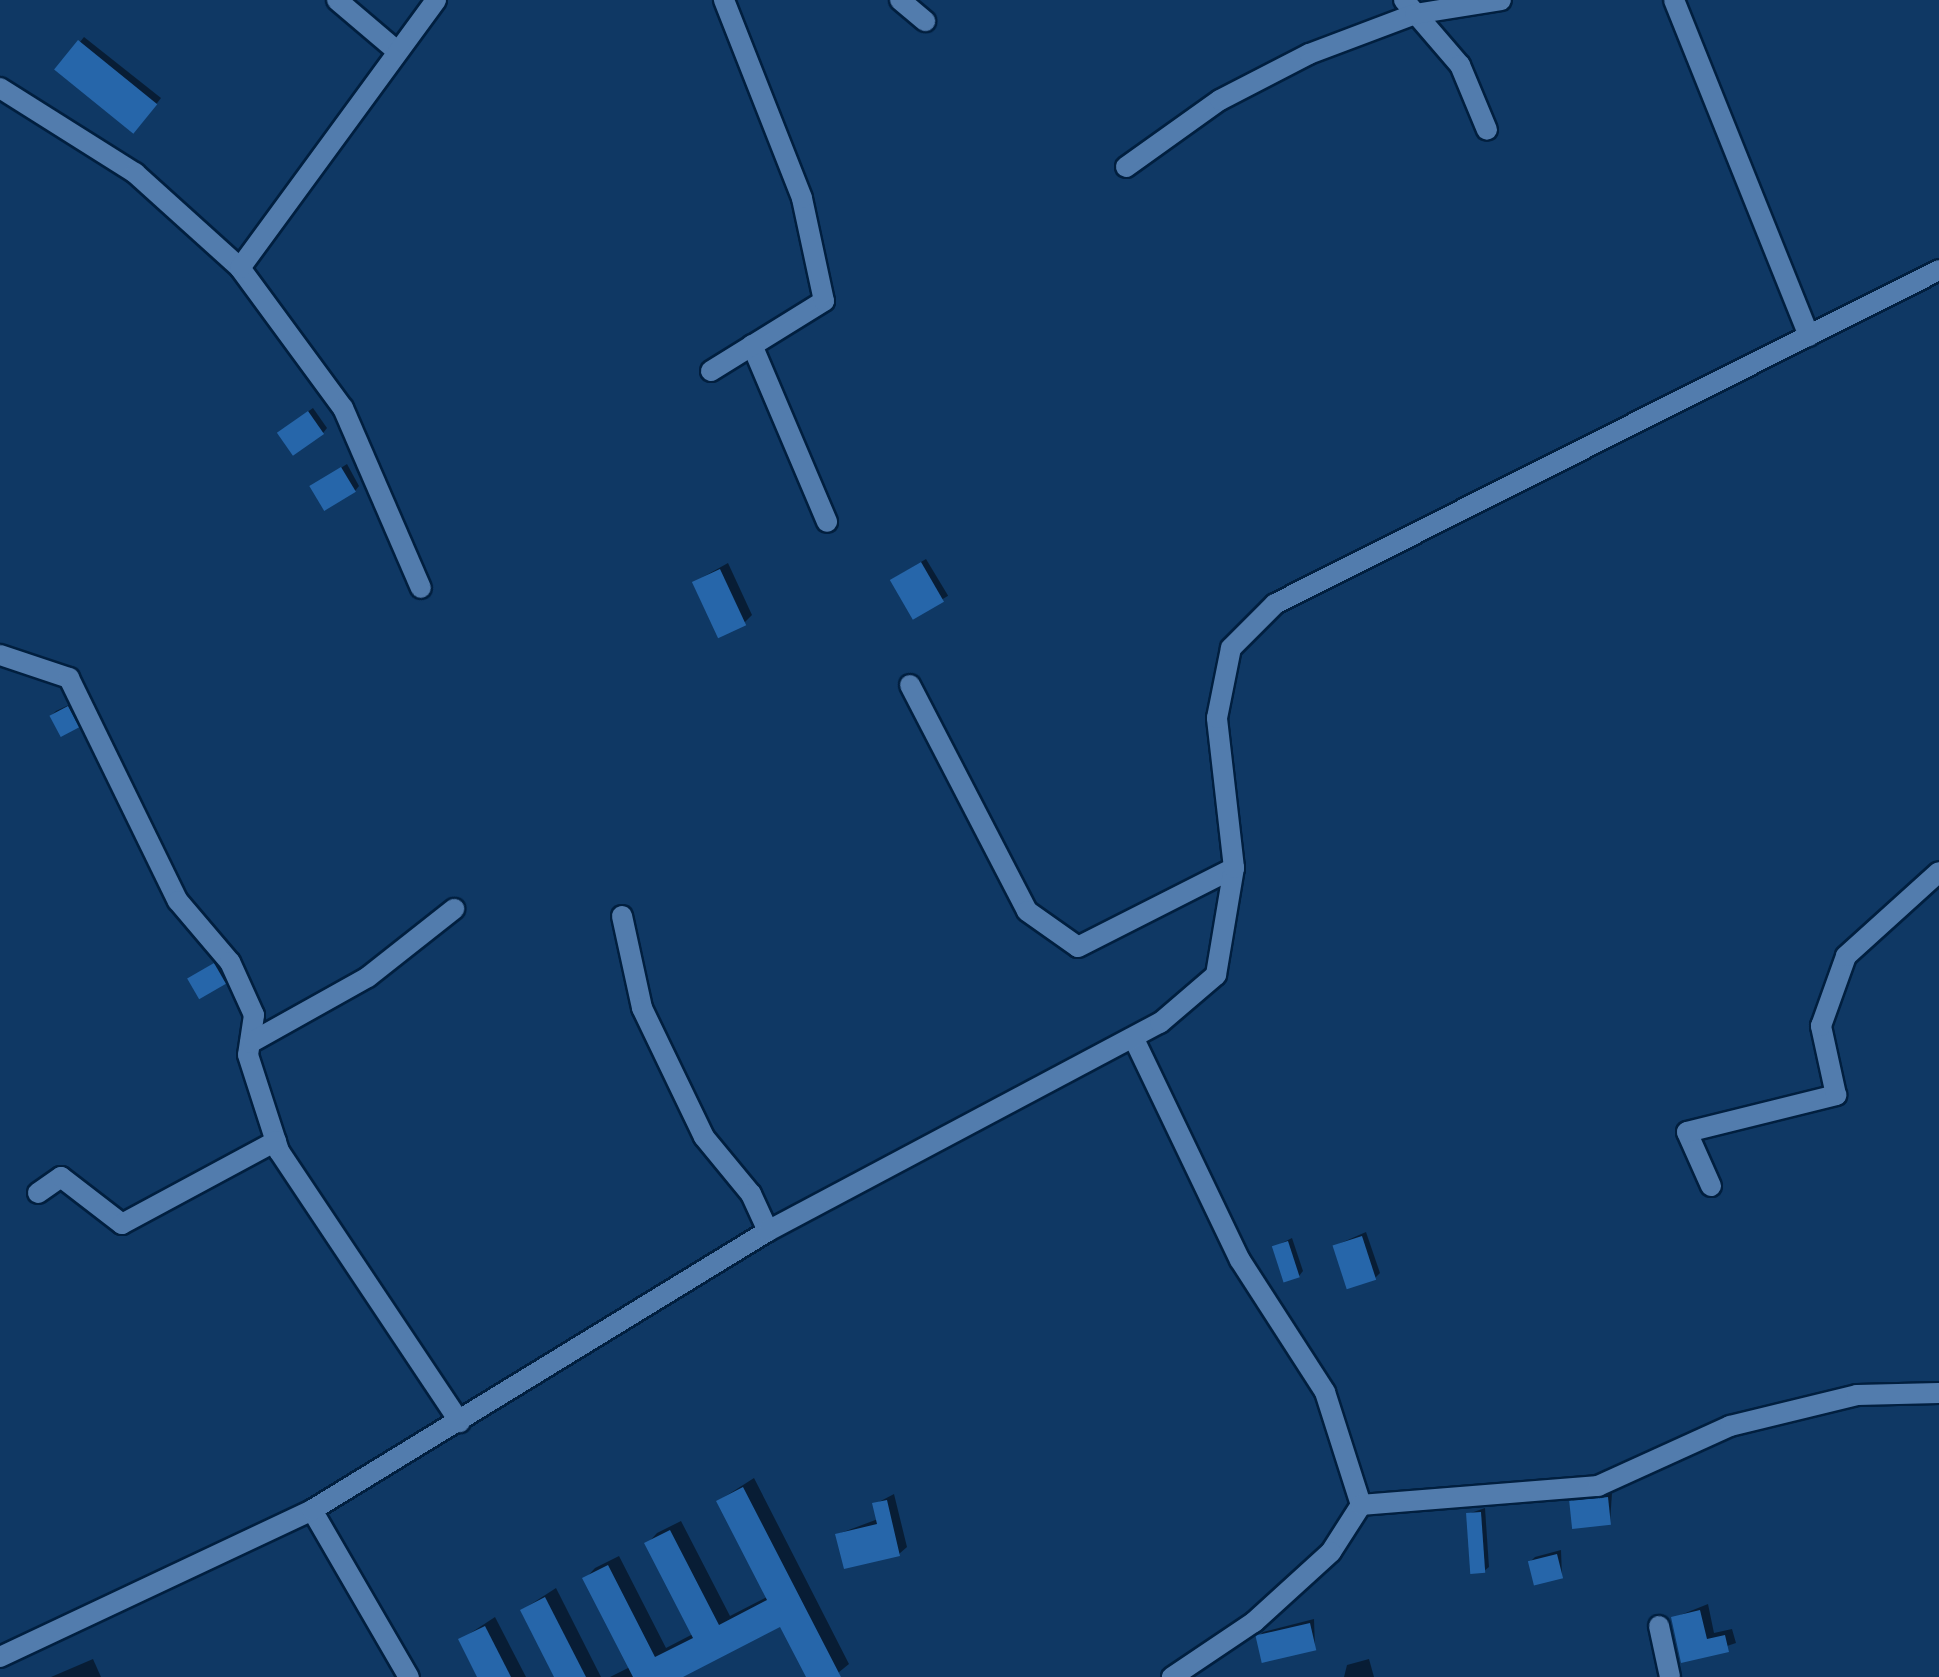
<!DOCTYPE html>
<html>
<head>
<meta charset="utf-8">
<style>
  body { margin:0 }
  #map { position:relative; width:1939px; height:1677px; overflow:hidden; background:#0f3864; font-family:"PT Sans",sans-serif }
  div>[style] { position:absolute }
  .shadow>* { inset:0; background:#0007; transform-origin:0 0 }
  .building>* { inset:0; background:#2666aa; transform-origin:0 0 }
  .roads { filter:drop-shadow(2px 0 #011f3f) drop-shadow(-2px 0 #011f3f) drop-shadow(0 2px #011f3f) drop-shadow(0 -2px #011f3f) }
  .minor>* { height:20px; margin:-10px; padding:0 10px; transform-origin:10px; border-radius:10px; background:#527cad }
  span { translate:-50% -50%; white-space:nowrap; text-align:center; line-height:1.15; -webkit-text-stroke:6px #0f3864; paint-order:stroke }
</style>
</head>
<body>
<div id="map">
  <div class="shadow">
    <div style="clip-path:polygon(84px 37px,161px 98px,140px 125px,80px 42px)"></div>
    <div style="clip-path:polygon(313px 408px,327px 428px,323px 433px,285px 428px)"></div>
    <div style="clip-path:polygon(347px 464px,359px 486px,355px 491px,311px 487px)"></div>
    <div style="left:926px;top:559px;width:43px;height:39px;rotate:59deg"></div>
    <div style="clip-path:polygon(728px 563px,752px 615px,744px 623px,694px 582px)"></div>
    <div style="clip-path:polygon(73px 703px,77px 726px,51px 716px,56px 711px)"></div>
    <div style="clip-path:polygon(219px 960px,229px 977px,224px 982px,195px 976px)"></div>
    <div style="clip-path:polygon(1366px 1232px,1380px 1273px,1375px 1278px,1334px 1246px)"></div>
    <div style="clip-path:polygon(1292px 1238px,1303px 1271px,1299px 1276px,1274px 1247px)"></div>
    <div style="clip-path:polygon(754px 1478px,849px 1664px,833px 1677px,808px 1677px,781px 1625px,673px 1677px,610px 1677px,630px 1667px,585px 1579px,595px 1568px,619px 1556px,666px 1648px,693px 1634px,647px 1544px,657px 1533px,681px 1521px,730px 1616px,767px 1597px,718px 1501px)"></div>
    <div style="clip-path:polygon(1612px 1493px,1610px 1523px,1571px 1502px,1576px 1497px)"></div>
    <div style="clip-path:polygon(894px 1494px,907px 1547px,899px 1554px,838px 1534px,878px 1519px,875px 1504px)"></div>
    <div style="clip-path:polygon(1485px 1508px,1489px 1567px,1484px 1571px,1468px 1514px)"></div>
    <div style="clip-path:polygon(1561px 1550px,1562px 1577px,1530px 1562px,1535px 1557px)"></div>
    <div style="clip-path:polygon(556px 1588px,601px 1677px,556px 1677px,522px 1610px)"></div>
    <div style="clip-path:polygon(1708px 1604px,1714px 1633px,1732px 1629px,1736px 1643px,1682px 1661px,1673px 1618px)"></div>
    <div style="clip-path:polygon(495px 1617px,526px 1677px,480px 1677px,460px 1640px)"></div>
    <div style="clip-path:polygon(1314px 1619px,1315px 1648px,1258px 1637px,1263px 1632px)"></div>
    <div style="clip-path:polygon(93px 1659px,101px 1677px,51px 1677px)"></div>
    <div style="clip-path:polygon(1369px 1659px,1374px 1677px,1344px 1677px,1347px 1665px)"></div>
  </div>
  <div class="building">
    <div style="left:78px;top:40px;width:102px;height:38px;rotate:39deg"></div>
    <div style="left:308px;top:411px;width:28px;height:38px;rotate:55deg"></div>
    <div style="left:341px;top:467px;width:29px;height:37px;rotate:59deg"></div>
    <div style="left:921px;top:562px;width:46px;height:36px;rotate:60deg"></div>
    <div style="left:720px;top:569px;width:62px;height:31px;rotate:65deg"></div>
    <div style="left:68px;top:706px;width:24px;height:21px;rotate:62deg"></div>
    <div style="left:214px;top:963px;width:24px;height:31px;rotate:60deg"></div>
    <div style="left:1362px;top:1236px;width:46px;height:31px;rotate:72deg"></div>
    <div style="left:1288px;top:1241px;width:38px;height:17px;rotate:72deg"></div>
    <div style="clip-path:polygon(743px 1487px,841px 1677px,806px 1677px,780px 1627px,683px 1677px,633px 1677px,582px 1578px,608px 1565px,655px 1657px,693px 1638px,644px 1543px,670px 1530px,719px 1625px,767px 1600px,716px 1501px)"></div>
    <div style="left:1608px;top:1497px;width:28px;height:39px;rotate:84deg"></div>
    <div style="clip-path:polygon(887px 1500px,900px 1556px,844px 1569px,835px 1534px,877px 1524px,872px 1503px)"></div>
    <div style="left:1481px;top:1512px;width:61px;height:15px;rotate:86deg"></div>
    <div style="left:1557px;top:1554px;width:25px;height:30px;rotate:76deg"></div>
    <div style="clip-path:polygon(545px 1597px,586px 1677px,554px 1677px,520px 1610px)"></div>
    <div style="clip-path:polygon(1700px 1610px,1707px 1639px,1725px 1635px,1729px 1652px,1681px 1663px,1671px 1617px)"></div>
    <div style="left:1310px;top:1623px;width:28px;height:56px;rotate:77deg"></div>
    <div style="clip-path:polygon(485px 1626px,511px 1677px,477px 1677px,458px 1639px)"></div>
  </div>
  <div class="roads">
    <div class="minor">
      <div style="left:337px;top:0;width:79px;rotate:40.4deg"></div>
      <div style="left:900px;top:0;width:33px;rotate:40deg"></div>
      <div style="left:1404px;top:0;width:86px;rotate:49.3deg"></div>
      <div style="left:1460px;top:65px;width:70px;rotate:67.4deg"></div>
      <div style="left:1674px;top:0;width:362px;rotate:68.1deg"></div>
      <div style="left:0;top:88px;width:160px;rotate:32.2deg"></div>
      <div style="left:135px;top:173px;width:142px;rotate:42.1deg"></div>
      <div style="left:240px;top:268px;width:174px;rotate:53.7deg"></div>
      <div style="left:343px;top:408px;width:196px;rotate:66.6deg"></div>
      <div style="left:1126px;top:167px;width:115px;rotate:-35.5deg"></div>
      <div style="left:1220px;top:100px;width:100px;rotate:-27.3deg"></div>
      <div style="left:1309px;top:54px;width:113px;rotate:-20.7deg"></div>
      <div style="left:1415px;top:14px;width:87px;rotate:-9.2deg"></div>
      <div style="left:240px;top:268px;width:332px;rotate:-53.8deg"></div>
      <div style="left:752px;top:345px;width:192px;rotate:67deg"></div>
      <div style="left:711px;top:371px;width:133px;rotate:-31.8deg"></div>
      <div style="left:824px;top:301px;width:105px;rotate:-102.1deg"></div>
      <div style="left:802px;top:198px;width:213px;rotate:-111.5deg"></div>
      <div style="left:0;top:655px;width:73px;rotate:18.4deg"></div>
      <div style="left:69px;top:678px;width:248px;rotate:64deg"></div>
      <div style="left:178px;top:901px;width:80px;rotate:49.6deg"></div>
      <div style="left:230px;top:962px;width:58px;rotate:65.6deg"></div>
      <div style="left:254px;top:1015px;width:40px;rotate:98.5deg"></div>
      <div style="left:248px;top:1055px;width:101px;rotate:72.1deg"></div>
      <div style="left:279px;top:1151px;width:326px;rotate:56.3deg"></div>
      <div style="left:910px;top:685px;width:254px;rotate:62.6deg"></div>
      <div style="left:1027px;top:911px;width:62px;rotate:35.2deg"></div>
      <div style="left:1078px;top:947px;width:175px;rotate:-26.9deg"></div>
      <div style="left:622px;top:916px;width:94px;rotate:77.7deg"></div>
      <div style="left:642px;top:1008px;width:143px;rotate:64.3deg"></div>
      <div style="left:704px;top:1137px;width:74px;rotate:50.5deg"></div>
      <div style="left:751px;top:1194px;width:41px;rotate:65.3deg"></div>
      <div style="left:1134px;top:1039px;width:245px;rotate:64.4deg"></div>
      <div style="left:1240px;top:1260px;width:157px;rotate:57.2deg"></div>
      <div style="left:1325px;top:1392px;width:119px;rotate:72.3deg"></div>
      <div style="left:1361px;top:1505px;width:56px;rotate:122.6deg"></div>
      <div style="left:1331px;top:1552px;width:104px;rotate:137.7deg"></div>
      <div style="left:1254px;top:1622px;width:99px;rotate:146.1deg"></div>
      <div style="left:250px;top:1043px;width:135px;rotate:-29.2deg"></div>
      <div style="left:368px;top:977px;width:110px;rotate:-38.3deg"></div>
      <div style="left:1711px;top:1186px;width:59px;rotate:-114deg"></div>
      <div style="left:1687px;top:1132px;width:154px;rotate:-13.9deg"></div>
      <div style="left:1836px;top:1095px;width:71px;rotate:-102.3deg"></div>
      <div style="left:1821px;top:1026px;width:74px;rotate:-70.3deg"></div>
      <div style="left:1846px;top:956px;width:125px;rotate:-42.1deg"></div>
      <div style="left:38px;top:1193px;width:28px;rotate:-35deg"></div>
      <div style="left:61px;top:1177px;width:77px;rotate:37.6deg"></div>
      <div style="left:122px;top:1224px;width:175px;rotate:-28.3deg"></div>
      <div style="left:1361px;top:1505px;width:238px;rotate:-4.6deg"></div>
      <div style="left:1598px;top:1486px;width:145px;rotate:-24.4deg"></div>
      <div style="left:1730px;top:1426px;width:131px;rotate:-13.7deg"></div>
      <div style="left:1857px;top:1395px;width:82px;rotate:-1.4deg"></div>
      <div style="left:312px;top:1510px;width:193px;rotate:59.9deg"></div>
      <div style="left:1659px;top:1626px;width:52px;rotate:77.8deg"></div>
      <div style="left:0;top:1657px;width:345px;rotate:-25.2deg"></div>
      <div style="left:312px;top:1510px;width:535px;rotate:-31.46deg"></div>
      <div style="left:768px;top:1231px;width:444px;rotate:-28deg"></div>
      <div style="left:1160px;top:1023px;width:74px;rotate:-40.6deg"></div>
      <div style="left:1216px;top:975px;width:109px;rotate:-80.5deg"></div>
      <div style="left:1234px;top:868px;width:151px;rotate:-96.5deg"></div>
      <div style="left:1217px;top:718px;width:71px;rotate:-78.7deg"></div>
      <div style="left:1231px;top:648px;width:62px;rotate:-45deg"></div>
      <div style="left:1275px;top:604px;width:743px;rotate:-26.7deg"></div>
    </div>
  </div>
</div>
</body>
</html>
